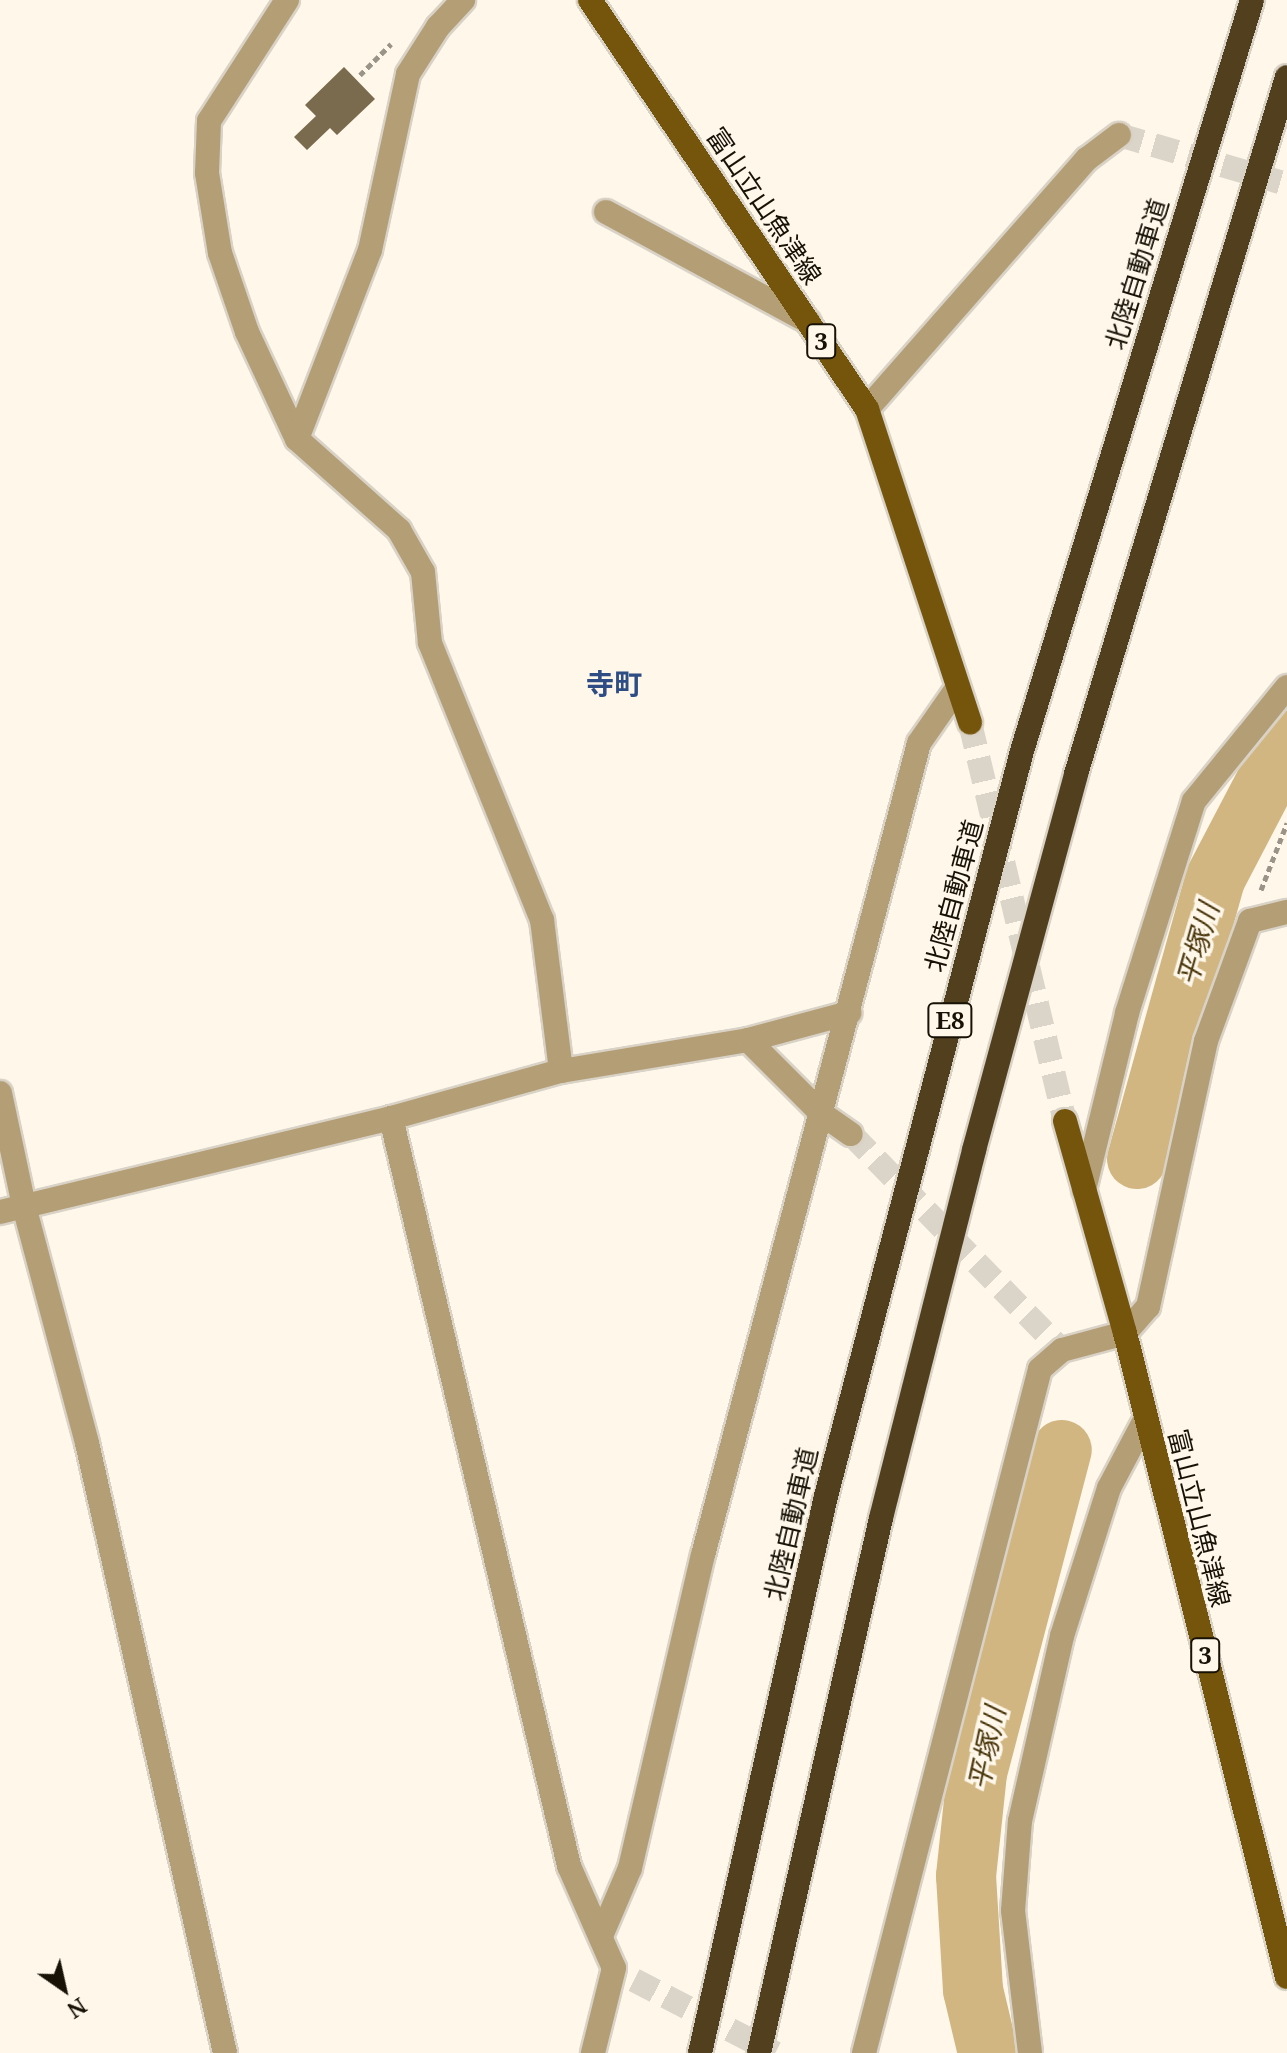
<!DOCTYPE html>
<html>
<head>
<meta charset="utf-8">
<style>
  body { margin:0 }
  #map { position:relative; width:1287px; height:2053px; overflow:hidden; background:#fef7ea; font-family:"Noto Serif","Noto Sans JP",serif }
  div>[style] { position:absolute }
  .river>* { height:60px; margin:-30px; padding:0 30px; transform-origin:30px; border-radius:30px; background:#d2b682 }
  .building>* { inset:0; background:#7a6a4e }
  .street-tunnel>* { height:24px; margin-top:-12px; transform-origin:0; background:repeating-linear-gradient(90deg,#dbd4c8 0 24px,transparent 0 36px) }
  .primary-tunnel>* { height:24px; margin-top:-12px; transform-origin:0; background:repeating-linear-gradient(90deg,#dbd4c8 0 24px,transparent 0 36px) }
  .path>* { height:5px; margin-top:-2.5px; transform-origin:0; background:repeating-linear-gradient(90deg,#9a9387 0 6px,transparent 0 10px) }
  .roads { filter:drop-shadow(2px 0 #d9d2c6) drop-shadow(-2px 0 #d9d2c6) drop-shadow(0 2px #d9d2c6) drop-shadow(0 -2px #d9d2c6) }
  .street>* { height:24px; margin:-12px; padding:0 12px; transform-origin:12px; border-radius:12px; background:#b49e76 }
  .primary>* { height:24px; margin:-12px; padding:0 12px; transform-origin:12px; border-radius:12px; background:#74550b }
  .highway>* { height:24px; margin:-12px; padding:0 12px; transform-origin:12px; border-radius:12px; background:#513f1e }
  span { translate:-50% -50%; white-space:nowrap; text-align:center; line-height:1.15; -webkit-text-stroke:7px #fef7ea; paint-order:stroke }
  .shield-label span { padding:2px 6px; background:#fef7ea; border:2px solid; border-radius:6px; -webkit-text-stroke-width:0 }
  .shield-label { font-size:24px; color:#171106; font-weight:700 }
  .street-label { font-size:26px; color:#171106 }
  .neighbourhood-label { font-size:28px; color:#2f4d85; font-weight:700 }
  .water-label { font-size:28px; color:#49350a; font-style:italic }
  .north { position:absolute; left:24px; top:1949px; width:80px; height:80px; -webkit-text-stroke:6px #fef7ea; paint-order:stroke; rotate:146deg; font-size:22px; font-weight:700; line-height:32px; text-align:center; color:#171106 }
  .north::after { content:''; display:block; margin:auto; width:28px; height:36px; background:#171106; clip-path:polygon(50% 0,100% 100%,50% 72%,0 100%) }
</style>
</head>
<body>
<div id="map">
  <div class="river">
    <div style="left:1137px;top:1159px;width:291px;rotate:-74.4deg"></div>
    <div style="left:1215px;top:879px;width:156px;rotate:-62.4deg"></div>
    <div style="left:988px;top:2053px;width:65px;rotate:-103.4deg"></div>
    <div style="left:973px;top:1990px;width:114px;rotate:-93.5deg"></div>
    <div style="left:966px;top:1876px;width:104px;rotate:-83.9deg"></div>
    <div style="left:977px;top:1773px;width:334px;rotate:-75.3deg"></div>
  </div>
  <div class="building">
    <div style="clip-path:polygon(344px 67px,375px 99px,337px 135px,330px 128px,307px 150px,294px 137px,316px 116px,305px 105px)"></div>
  </div>
  <div class="street-tunnel">
    <div style="left:1119px;top:135px;width:175px;rotate:16.3deg"></div>
    <div style="left:851px;top:1134px;width:302px;rotate:45.7deg"></div>
    <div style="left:634px;top:1980px;width:159px;rotate:27.4deg"></div>
  </div>
  <div class="primary-tunnel">
    <div style="left:970px;top:723px;width:409px;rotate:76.6deg"></div>
  </div>
  <div class="path">
    <div style="left:360px;top:75px;width:44px;rotate:-45deg"></div>
    <div style="left:1261px;top:890px;width:72px;rotate:-68.8deg"></div>
  </div>
  <div class="roads">
    <div class="street">
      <div style="left:287px;top:0;width:144px;rotate:122.8deg"></div>
      <div style="left:209px;top:121px;width:52px;rotate:92.2deg"></div>
      <div style="left:207px;top:173px;width:81px;rotate:80.8deg"></div>
      <div style="left:220px;top:253px;width:83px;rotate:71.1deg"></div>
      <div style="left:247px;top:332px;width:118px;rotate:65deg"></div>
      <div style="left:297px;top:439px;width:137px;rotate:41.7deg"></div>
      <div style="left:399px;top:530px;width:48px;rotate:60.3deg"></div>
      <div style="left:423px;top:572px;width:71px;rotate:84.4deg"></div>
      <div style="left:430px;top:643px;width:299px;rotate:68deg"></div>
      <div style="left:542px;top:920px;width:152px;rotate:82.8deg"></div>
      <div style="left:606px;top:212px;width:230px;rotate:28.4deg"></div>
      <div style="left:867px;top:409px;width:333px;rotate:-48.7deg"></div>
      <div style="left:1087px;top:159px;width:40px;rotate:-37deg"></div>
      <div style="left:297px;top:439px;width:203px;rotate:-68.9deg"></div>
      <div style="left:370px;top:250px;width:180px;rotate:-77.8deg"></div>
      <div style="left:408px;top:74px;width:56px;rotate:-57.4deg"></div>
      <div style="left:438px;top:27px;width:37px;rotate:-47deg"></div>
      <div style="left:748px;top:1040px;width:105px;rotate:-15deg"></div>
      <div style="left:0;top:1093px;width:116px;rotate:78deg"></div>
      <div style="left:24px;top:1206px;width:245px;rotate:75.1deg"></div>
      <div style="left:87px;top:1443px;width:625px;rotate:77.25deg"></div>
      <div style="left:391px;top:1118px;width:769px;rotate:76.61deg"></div>
      <div style="left:569px;top:1866px;width:111px;rotate:66.2deg"></div>
      <div style="left:614px;top:1968px;width:88px;rotate:103.9deg"></div>
      <div style="left:1084px;top:1190px;width:182px;rotate:-76.3deg"></div>
      <div style="left:1127px;top:1013px;width:222px;rotate:-72.5deg"></div>
      <div style="left:1194px;top:801px;width:147px;rotate:-50.8deg"></div>
      <div style="left:0;top:1212px;width:402px;rotate:-13.5deg"></div>
      <div style="left:391px;top:1118px;width:176px;rotate:-15.5deg"></div>
      <div style="left:561px;top:1071px;width:190px;rotate:-9.4deg"></div>
      <div style="left:748px;top:1040px;width:105px;rotate:45deg"></div>
      <div style="left:822px;top:1114px;width:35px;rotate:35deg"></div>
      <div style="left:601px;top:1936px;width:74px;rotate:-66.9deg"></div>
      <div style="left:630px;top:1868px;width:321px;rotate:-76.9deg"></div>
      <div style="left:703px;top:1555px;width:840px;rotate:-75.1deg"></div>
      <div style="left:919px;top:743px;width:68px;rotate:-55.1deg"></div>
      <div style="left:864px;top:2053px;width:706px;rotate:-75.57deg"></div>
      <div style="left:1040px;top:1369px;width:29px;rotate:-41deg"></div>
      <div style="left:1062px;top:1350px;width:65px;rotate:-15.1deg"></div>
      <div style="left:1125px;top:1333px;width:35px;rotate:-49deg"></div>
      <div style="left:1148px;top:1307px;width:272px;rotate:-77.7deg"></div>
      <div style="left:1206px;top:1041px;width:128px;rotate:-69.9deg"></div>
      <div style="left:1250px;top:921px;width:38px;rotate:-14deg"></div>
      <div style="left:1030px;top:2053px;width:143px;rotate:-96.8deg"></div>
      <div style="left:1013px;top:1911px;width:90px;rotate:-85.6deg"></div>
      <div style="left:1020px;top:1821px;width:190px;rotate:-77.2deg"></div>
      <div style="left:1062px;top:1636px;width:155px;rotate:-72.4deg"></div>
      <div style="left:1109px;top:1488px;width:77px;rotate:-62.1deg"></div>
    </div>
    <div class="primary">
      <div style="left:590px;top:0;width:494px;rotate:55.9deg"></div>
      <div style="left:867px;top:409px;width:330px;rotate:71.8deg"></div>
      <div style="left:1065px;top:1121px;width:220px;rotate:74.2deg"></div>
      <div style="left:1125px;top:1333px;width:664px;rotate:75.88deg"></div>
    </div>
    <div class="highway">
      <div style="left:700px;top:2053px;width:571px;rotate:-77.25deg"></div>
      <div style="left:826px;top:1496px;width:770px;rotate:-75.26deg"></div>
      <div style="left:1022px;top:751px;width:785px;rotate:-72.97deg"></div>
      <div style="left:759px;top:2053px;width:549px;rotate:-77.15deg"></div>
      <div style="left:881px;top:1518px;width:380px;rotate:-75.8deg"></div>
      <div style="left:974px;top:1150px;width:390px;rotate:-74.8deg"></div>
      <div style="left:1076px;top:774px;width:728px;rotate:-73.16deg"></div>
    </div>
  </div>
  <div class="shield-label">
    <span style="left:821px;top:341px">3</span>
    <span style="left:950px;top:1020px">E8</span>
    <span style="left:1205px;top:1655px">3</span>
  </div>
  <div class="street-label">
    <span style="left:764px;top:206px;rotate:56deg">富山立山魚津線</span>
    <span style="left:1137px;top:274px;rotate:-73deg">北陸自動車道</span>
    <span style="left:954px;top:896px;rotate:-75deg">北陸自動車道</span>
    <span style="left:1199px;top:1518px;rotate:76deg">富山立山魚津線</span>
    <span style="left:791px;top:1524px;rotate:-77deg">北陸自動車道</span>
  </div>
  <div class="neighbourhood-label">
    <span style="left:614px;top:683px">寺町</span>
  </div>
  <div class="water-label">
    <span style="left:1197px;top:944px;rotate:-74deg">平塚川</span>
    <span style="left:986px;top:1748px;rotate:-78deg">平塚川</span>
  </div>
  <div class="north">N</div>
</div>
</body>
</html>
